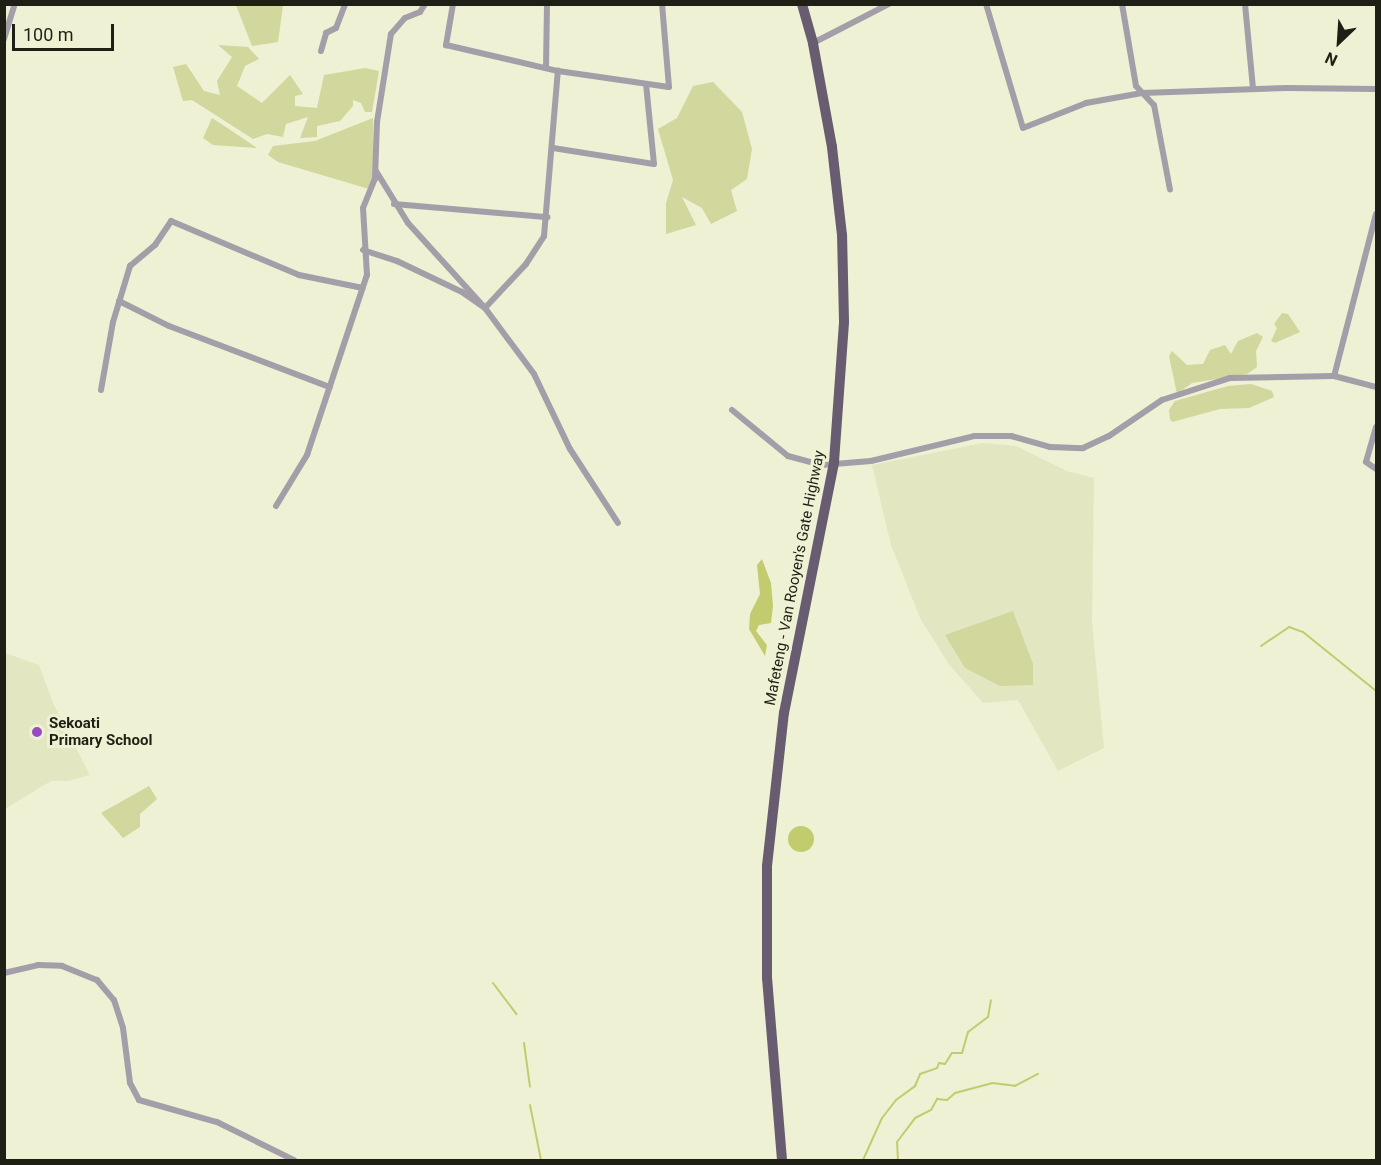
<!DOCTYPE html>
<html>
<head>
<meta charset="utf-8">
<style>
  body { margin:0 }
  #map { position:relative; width:1381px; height:1165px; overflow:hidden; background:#eef1d3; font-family:Roboto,sans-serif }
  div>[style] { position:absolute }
  .built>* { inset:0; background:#e3e7c1 }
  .green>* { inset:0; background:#d1d79d }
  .water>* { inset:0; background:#c3cb6f }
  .round { border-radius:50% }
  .stream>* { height:2px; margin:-1px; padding:0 1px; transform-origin:1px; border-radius:1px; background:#c3cb6f }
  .minor>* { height:6px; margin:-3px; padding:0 3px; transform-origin:3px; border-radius:3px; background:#a49ea9 }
  .primary>* { height:10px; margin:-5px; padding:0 5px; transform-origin:5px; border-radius:5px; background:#685c70 }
  .dots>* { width:16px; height:16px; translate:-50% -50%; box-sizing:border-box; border:3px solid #eef1d3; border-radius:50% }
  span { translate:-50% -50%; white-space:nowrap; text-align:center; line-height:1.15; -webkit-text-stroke:6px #eef1d3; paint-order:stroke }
  .street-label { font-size:15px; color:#1f2015 }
  .poi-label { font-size:15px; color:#1f2015; font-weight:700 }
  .left { translate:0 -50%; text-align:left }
  .frame { position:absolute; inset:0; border:6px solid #1f2015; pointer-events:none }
  .north { position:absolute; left:1309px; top:12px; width:60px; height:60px; -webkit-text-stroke:4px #eef1d3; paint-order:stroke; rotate:205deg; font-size:16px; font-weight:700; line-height:24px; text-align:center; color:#1f2015 }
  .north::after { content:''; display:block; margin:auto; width:21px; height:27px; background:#1f2015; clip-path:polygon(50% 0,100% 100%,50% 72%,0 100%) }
  .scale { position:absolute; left:12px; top:24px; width:102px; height:27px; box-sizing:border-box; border:3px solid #1f2015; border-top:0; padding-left:8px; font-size:18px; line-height:21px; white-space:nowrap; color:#1f2015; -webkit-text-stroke:4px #eef1d3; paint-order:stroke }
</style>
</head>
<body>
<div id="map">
  <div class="built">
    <div style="clip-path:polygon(983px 443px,1016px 446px,1067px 471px,1094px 478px,1092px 622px,1104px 748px,1058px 771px,1018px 700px,983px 703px,948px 663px,920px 618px,891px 545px,872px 465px)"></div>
    <div style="clip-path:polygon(5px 653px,39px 665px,53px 703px,90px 775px,68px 781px,51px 781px,5px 809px)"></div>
  </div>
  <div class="green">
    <div style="clip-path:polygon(236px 5px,283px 5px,278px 42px,252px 46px)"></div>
    <div style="clip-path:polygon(218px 45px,248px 47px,259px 59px,245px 66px,237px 86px,262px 103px,290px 75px,303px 94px,295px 96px,295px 106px,317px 108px,324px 75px,365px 68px,379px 71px,372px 112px,365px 112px,361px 103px,353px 100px,353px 106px,340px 121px,317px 126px,317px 137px,300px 138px,308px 117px,286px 124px,283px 137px,267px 134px,253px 139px,192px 100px,183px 101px,173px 67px,186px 64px,204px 91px,220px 95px,217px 81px,232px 57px)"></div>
    <div style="clip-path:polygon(713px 82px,742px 112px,752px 149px,747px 179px,731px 190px,737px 211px,711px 224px,702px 208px,682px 197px,696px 225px,666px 234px,666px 203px,673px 180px,658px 129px,677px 118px,693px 86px)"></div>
    <div style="clip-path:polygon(212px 118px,232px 131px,257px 148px,213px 145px,203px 138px)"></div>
    <div style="clip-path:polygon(373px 118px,374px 173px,369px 189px,278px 162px,268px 155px,273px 146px,315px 141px)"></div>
    <div style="clip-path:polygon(1282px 313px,1288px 314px,1300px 332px,1275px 343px,1271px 341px,1277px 328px,1274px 324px)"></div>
    <div style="clip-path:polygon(1257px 333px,1263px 337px,1256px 351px,1257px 367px,1247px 374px,1192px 383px,1177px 394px,1169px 356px,1172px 351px,1187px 365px,1203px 364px,1210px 350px,1225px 345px,1231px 354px,1238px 341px)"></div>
    <div style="clip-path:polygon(1251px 384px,1272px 391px,1274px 397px,1249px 408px,1220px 409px,1172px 422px,1170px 419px,1169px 410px,1175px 401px,1228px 386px)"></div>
    <div style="clip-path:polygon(1013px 611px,1033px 664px,1033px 685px,1000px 686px,965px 668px,945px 635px)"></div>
    <div style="clip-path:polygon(149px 786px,157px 799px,140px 814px,140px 827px,123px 838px,101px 813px)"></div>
  </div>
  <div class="water">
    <div style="clip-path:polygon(762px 559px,771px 583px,773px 606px,771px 623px,759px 625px,756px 631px,767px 645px,765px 656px,749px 629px,750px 614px,760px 594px,757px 565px)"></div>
    <div class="round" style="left:788px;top:826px;width:26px;height:26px"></div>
  </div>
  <div class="stream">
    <div style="left:1261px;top:646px;width:34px;rotate:-34deg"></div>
    <div style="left:1289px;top:627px;width:15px;rotate:20deg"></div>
    <div style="left:1303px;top:632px;width:94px;rotate:38.9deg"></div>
    <div style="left:493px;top:983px;width:39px;rotate:53deg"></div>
    <div style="left:524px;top:1043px;width:44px;rotate:82.2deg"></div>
    <div style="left:530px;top:1105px;width:56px;rotate:78.7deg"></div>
    <div style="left:863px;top:1160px;width:46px;rotate:-65.7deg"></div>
    <div style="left:882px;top:1118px;width:23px;rotate:-52deg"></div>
    <div style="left:896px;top:1100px;width:24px;rotate:-36deg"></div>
    <div style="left:915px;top:1086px;width:13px;rotate:-67deg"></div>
    <div style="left:920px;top:1074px;width:18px;rotate:-19deg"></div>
    <div style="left:937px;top:1068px;width:5px;rotate:-68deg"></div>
    <div style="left:939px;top:1063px;width:6px;rotate:9deg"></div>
    <div style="left:945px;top:1064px;width:13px;rotate:-58deg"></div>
    <div style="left:952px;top:1053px;width:10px"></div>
    <div style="left:962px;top:1053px;width:22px;rotate:-74deg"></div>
    <div style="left:968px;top:1032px;width:25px;rotate:-37deg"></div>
    <div style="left:988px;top:1017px;width:17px;rotate:-80deg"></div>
    <div style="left:898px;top:1160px;width:18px;rotate:-93deg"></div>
    <div style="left:897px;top:1142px;width:30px;rotate:-53deg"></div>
    <div style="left:915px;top:1118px;width:18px;rotate:-27deg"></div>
    <div style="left:931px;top:1110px;width:13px;rotate:-61deg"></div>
    <div style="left:937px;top:1099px;width:10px;rotate:6deg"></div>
    <div style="left:947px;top:1100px;width:11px;rotate:-41deg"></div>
    <div style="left:955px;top:1093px;width:38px;rotate:-15deg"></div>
    <div style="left:992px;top:1083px;width:23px;rotate:7deg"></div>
    <div style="left:1015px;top:1086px;width:26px;rotate:-28deg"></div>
  </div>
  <div class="minor">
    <div style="left:453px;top:4px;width:42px;rotate:99.7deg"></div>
    <div style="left:446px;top:45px;width:115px;rotate:13.1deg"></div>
    <div style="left:558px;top:71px;width:112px;rotate:8.2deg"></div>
    <div style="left:669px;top:87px;width:83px;rotate:-94.8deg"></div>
    <div style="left:986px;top:4px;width:129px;rotate:73.4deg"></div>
    <div style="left:1023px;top:128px;width:68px;rotate:-21.6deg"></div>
    <div style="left:1086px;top:103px;width:57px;rotate:-10.1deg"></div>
    <div style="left:1142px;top:93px;width:145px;rotate:-2deg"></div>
    <div style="left:1287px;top:88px;width:89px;rotate:0.6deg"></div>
    <div style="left:1122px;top:4px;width:83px;rotate:80.3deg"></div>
    <div style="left:1136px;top:86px;width:26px;rotate:47deg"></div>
    <div style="left:1154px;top:105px;width:86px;rotate:79.3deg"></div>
    <div style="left:1245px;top:4px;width:85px;rotate:84.6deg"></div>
    <div style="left:4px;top:39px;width:37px;rotate:-73deg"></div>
    <div style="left:813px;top:43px;width:85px;rotate:-27.2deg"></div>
    <div style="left:321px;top:51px;width:19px;rotate:-74deg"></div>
    <div style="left:326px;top:33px;width:11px;rotate:-27deg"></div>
    <div style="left:336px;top:28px;width:26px;rotate:-69deg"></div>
    <div style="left:546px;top:68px;width:64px;rotate:-89.1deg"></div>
    <div style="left:553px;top:148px;width:102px;rotate:9deg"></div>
    <div style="left:654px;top:164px;width:80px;rotate:-95.7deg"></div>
    <div style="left:376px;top:171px;width:61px;rotate:58.4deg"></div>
    <div style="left:408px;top:223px;width:115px;rotate:47.8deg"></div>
    <div style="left:485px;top:308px;width:60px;rotate:-47deg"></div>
    <div style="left:526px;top:264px;width:33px;rotate:-57deg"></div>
    <div style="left:544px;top:236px;width:166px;rotate:-85.2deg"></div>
    <div style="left:394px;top:204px;width:154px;rotate:4.9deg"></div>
    <div style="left:1376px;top:214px;width:167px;rotate:104.5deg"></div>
    <div style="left:1334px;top:376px;width:43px;rotate:14.7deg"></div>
    <div style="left:363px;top:250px;width:36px;rotate:18deg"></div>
    <div style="left:397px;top:261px;width:72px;rotate:25.5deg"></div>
    <div style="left:462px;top:292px;width:28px;rotate:35deg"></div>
    <div style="left:485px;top:308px;width:82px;rotate:53.4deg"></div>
    <div style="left:534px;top:374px;width:83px;rotate:64.4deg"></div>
    <div style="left:570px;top:449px;width:88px;rotate:57deg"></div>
    <div style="left:119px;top:301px;width:56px;rotate:26.6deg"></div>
    <div style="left:169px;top:326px;width:172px;rotate:20.8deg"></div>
    <div style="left:101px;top:390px;width:69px;rotate:-80deg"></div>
    <div style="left:113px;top:322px;width:59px;rotate:-73.1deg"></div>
    <div style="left:130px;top:266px;width:33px;rotate:-40deg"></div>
    <div style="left:155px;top:245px;width:29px;rotate:-56deg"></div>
    <div style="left:171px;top:221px;width:139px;rotate:22.9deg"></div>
    <div style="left:299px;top:275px;width:65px;rotate:11.5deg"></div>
    <div style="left:732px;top:410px;width:72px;rotate:39.4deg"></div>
    <div style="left:788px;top:456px;width:35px;rotate:15deg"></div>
    <div style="left:822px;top:465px;width:49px;rotate:-4.7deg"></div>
    <div style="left:871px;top:461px;width:106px;rotate:-13.6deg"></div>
    <div style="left:974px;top:436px;width:37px"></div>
    <div style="left:1011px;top:436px;width:41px;rotate:15.8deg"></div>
    <div style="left:1050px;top:447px;width:33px;rotate:2deg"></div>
    <div style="left:1083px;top:448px;width:29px;rotate:-25deg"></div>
    <div style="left:1109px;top:436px;width:64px;rotate:-34.2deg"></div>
    <div style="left:1162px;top:400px;width:71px;rotate:-17.9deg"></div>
    <div style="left:1230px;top:378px;width:104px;rotate:-1.1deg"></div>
    <div style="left:1376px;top:427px;width:36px;rotate:106deg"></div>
    <div style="left:1366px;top:462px;width:12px;rotate:35deg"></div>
    <div style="left:276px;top:506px;width:60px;rotate:-58.7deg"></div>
    <div style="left:307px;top:455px;width:190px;rotate:-71.6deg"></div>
    <div style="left:367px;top:275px;width:67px;rotate:-93.4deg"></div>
    <div style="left:363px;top:208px;width:31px;rotate:-68deg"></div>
    <div style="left:375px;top:179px;width:57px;rotate:-88deg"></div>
    <div style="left:377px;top:122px;width:89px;rotate:-81deg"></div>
    <div style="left:391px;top:34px;width:21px;rotate:-49deg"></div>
    <div style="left:405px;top:18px;width:16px;rotate:-22deg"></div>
    <div style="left:420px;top:12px;width:9px;rotate:-58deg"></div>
    <div style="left:4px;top:973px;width:35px;rotate:-13deg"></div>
    <div style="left:38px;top:965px;width:24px;rotate:2deg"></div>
    <div style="left:62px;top:966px;width:38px;rotate:22deg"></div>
    <div style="left:97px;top:980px;width:26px;rotate:50deg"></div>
    <div style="left:114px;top:1000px;width:29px;rotate:72deg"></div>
    <div style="left:123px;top:1028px;width:55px;rotate:82.7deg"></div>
    <div style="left:130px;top:1083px;width:19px;rotate:62deg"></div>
    <div style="left:139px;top:1100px;width:81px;rotate:15.8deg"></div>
    <div style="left:217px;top:1122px;width:86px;rotate:26.3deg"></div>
  </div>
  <div class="primary">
    <div style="left:782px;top:1160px;width:183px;rotate:-94.7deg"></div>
    <div style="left:767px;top:978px;width:112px;rotate:-90deg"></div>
    <div style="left:767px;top:866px;width:154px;rotate:-83.7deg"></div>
    <div style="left:784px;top:713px;width:256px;rotate:-78.7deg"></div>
    <div style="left:834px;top:462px;width:141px;rotate:-85.9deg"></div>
    <div style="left:844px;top:321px;width:86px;rotate:-91.3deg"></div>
    <div style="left:842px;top:235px;width:89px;rotate:-96.5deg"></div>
    <div style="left:832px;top:147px;width:106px;rotate:-100.4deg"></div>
    <div style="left:813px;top:43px;width:41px;rotate:-105.8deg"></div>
  </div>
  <div class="dots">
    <div style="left:37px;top:732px;background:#974dc0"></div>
  </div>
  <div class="street-label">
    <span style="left:795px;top:578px;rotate:-79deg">Mafeteng - Van Rooyen's Gate Highway</span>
  </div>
  <div class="poi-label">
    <span class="left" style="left:49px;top:732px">Sekoati<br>Primary School</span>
  </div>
  <div class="frame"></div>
  <div class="north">N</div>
  <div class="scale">100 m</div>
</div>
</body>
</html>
